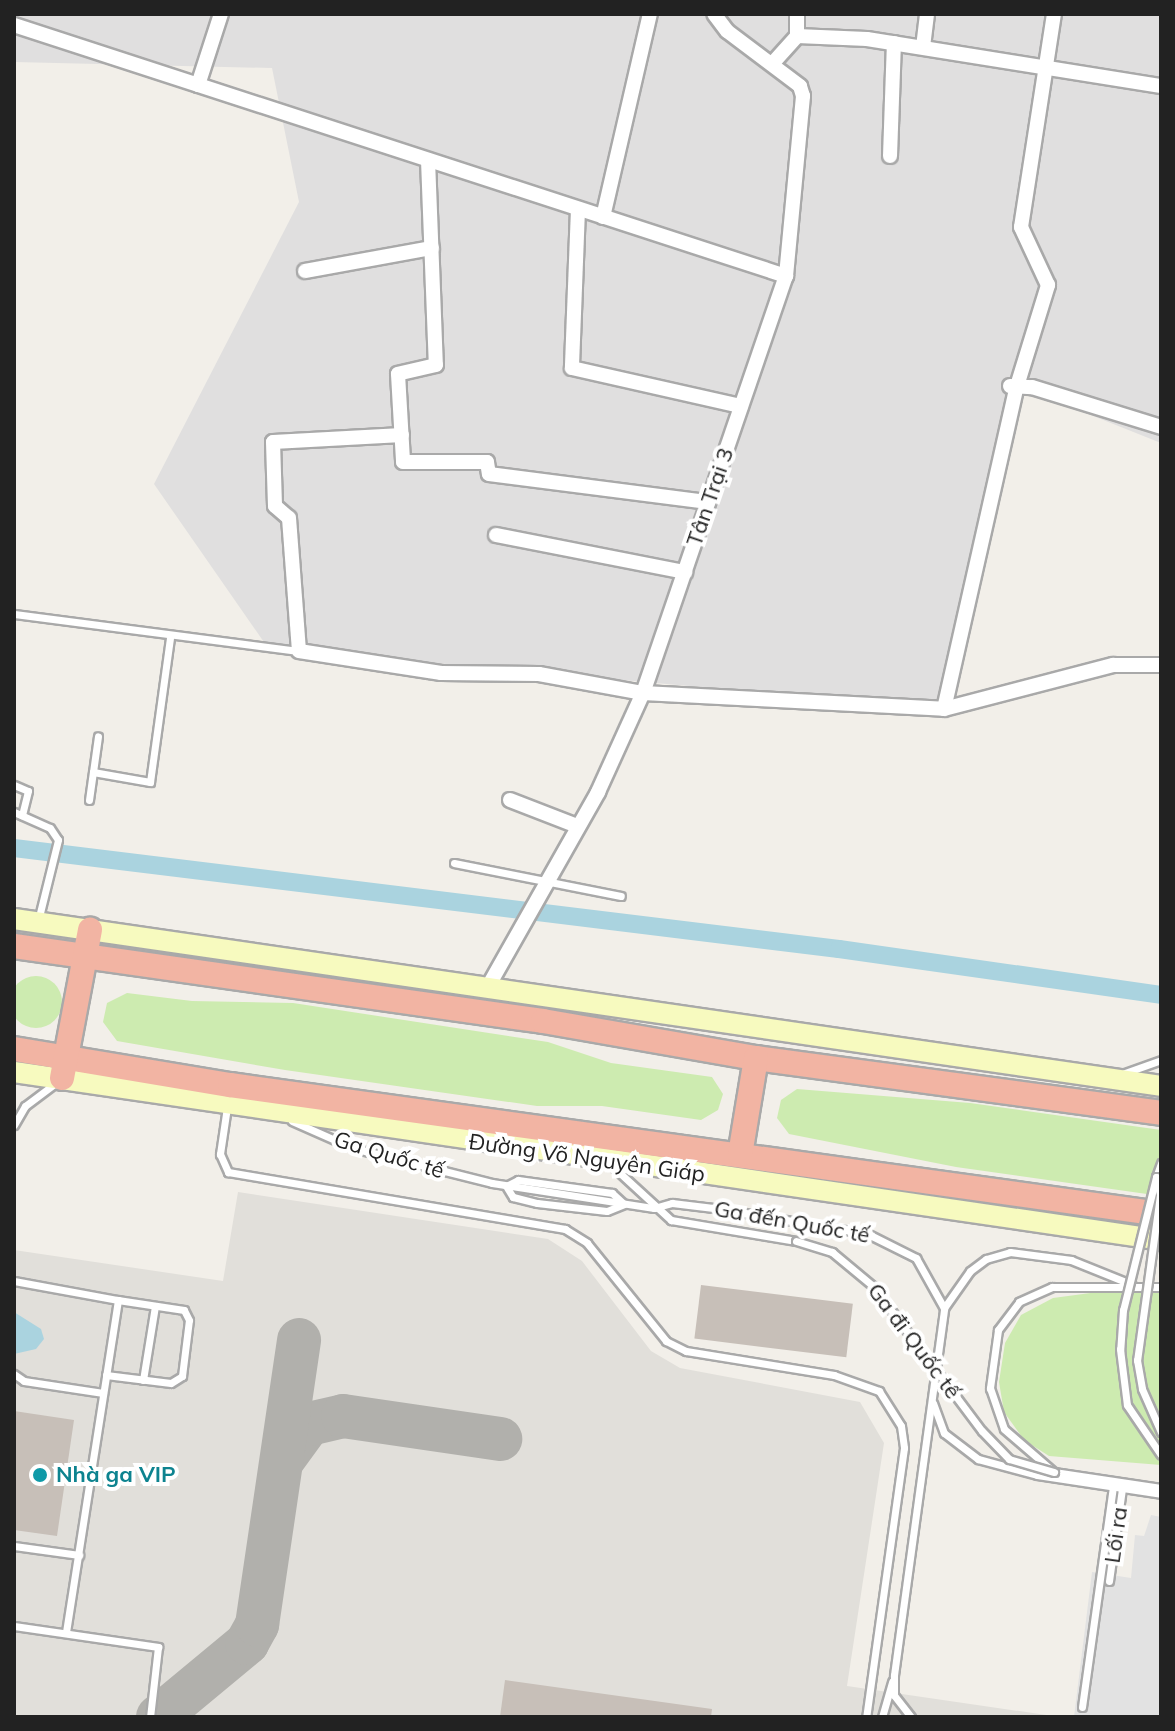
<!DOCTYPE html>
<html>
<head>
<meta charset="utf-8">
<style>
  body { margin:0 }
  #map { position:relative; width:1175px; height:1731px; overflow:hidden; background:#f2efe9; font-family:Mulish,sans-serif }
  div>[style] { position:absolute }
  .residential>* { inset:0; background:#e0dfdf }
  .airport>* { inset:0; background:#e1dfda }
  .grass>* { inset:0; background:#cdebb0 }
  .round { border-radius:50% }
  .parking>* { inset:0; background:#e2e2e2 }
  .water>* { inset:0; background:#aad3df }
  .canal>* { height:18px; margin:-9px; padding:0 9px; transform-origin:9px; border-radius:9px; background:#aad3df }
  .taxiway>* { height:44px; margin:-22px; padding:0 22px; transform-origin:22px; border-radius:22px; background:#b1b0ac }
  .building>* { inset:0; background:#c7bfb8; transform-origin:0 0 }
  .roads { filter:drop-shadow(2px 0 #a9a9a9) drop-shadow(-2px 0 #a9a9a9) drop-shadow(0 2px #a9a9a9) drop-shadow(0 -2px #a9a9a9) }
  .service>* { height:7px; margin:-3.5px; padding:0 3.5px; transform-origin:3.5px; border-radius:3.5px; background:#fff }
  .minor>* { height:14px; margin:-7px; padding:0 7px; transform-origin:7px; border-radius:7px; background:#fff }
  .secondary>* { height:20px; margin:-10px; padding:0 10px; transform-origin:10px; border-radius:10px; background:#f7fabf }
  .trunk>* { height:24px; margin:-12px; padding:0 12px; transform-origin:12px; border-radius:12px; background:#f2b4a3 }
  .bridges { filter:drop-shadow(2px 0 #a9a9a9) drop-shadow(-2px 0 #a9a9a9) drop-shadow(0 2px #a9a9a9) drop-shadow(0 -2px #a9a9a9) }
  .service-bridge>* { height:7px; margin:-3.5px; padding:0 3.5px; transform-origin:3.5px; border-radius:3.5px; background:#fff }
  .dots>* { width:22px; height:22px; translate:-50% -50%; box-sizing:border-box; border:4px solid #fff; border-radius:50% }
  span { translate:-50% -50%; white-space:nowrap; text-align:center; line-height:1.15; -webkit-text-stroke:8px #fff; paint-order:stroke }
  .street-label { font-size:22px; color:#222 }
  .culture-label { font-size:22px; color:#0d838f; font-weight:700 }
  .left { translate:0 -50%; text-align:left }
  .frame { position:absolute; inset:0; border:16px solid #222; pointer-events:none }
</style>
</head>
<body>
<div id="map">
  <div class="residential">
    <div style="clip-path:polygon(14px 14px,1161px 14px,1161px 443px,1018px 386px,944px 709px,268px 648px,154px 484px,299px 202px,272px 68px,14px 62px)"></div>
  </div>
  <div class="airport">
    <div style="clip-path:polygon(238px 1192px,548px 1239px,582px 1261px,651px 1351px,680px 1368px,860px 1402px,884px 1443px,847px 1686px,1060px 1717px,14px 1717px,14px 1250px,223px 1281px)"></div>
  </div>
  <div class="grass">
    <div class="round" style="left:10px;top:976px;width:52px;height:52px"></div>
    <div style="clip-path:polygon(127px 993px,192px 1001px,293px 1003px,548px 1042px,611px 1063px,712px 1077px,723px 1094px,718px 1110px,701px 1120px,602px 1106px,537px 1106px,285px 1070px,117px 1041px,103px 1022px,107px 1003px)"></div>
    <div style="clip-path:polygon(797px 1089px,970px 1103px,1161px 1130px,1161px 1196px,956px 1167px,789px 1134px,777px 1118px,781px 1100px)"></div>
    <div style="clip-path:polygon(1128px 1288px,1161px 1293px,1161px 1465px,1049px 1456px,1024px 1440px,1004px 1412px,999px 1382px,1005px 1343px,1021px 1315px,1053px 1298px)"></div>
  </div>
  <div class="parking">
    <div style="clip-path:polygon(1151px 1515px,1161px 1517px,1161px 1717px,1074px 1717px,1092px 1572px,1131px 1578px,1135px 1535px,1144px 1536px)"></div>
  </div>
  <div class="water">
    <div style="clip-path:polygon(14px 1312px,41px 1329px,44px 1339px,36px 1349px,14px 1354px)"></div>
  </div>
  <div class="canal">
    <div style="left:14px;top:848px;width:831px;rotate:6.98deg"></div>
    <div style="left:839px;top:949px;width:325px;rotate:8.1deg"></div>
  </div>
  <div class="taxiway">
    <div style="left:282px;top:1461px;width:46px;rotate:-53.9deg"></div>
    <div style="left:309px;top:1424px;width:35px;rotate:-13deg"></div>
    <div style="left:343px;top:1416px;width:159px;rotate:8.3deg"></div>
    <div style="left:158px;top:1717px;width:116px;rotate:-39.7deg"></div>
    <div style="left:247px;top:1643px;width:21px;rotate:-61deg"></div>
    <div style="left:257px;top:1625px;width:288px;rotate:-81.6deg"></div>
  </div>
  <div class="building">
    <div style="left:701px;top:1285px;width:153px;height:54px;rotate:7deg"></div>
    <div style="clip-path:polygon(14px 1411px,74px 1420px,57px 1536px,14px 1530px)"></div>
    <div style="clip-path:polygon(505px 1680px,712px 1709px,711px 1717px,500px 1717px)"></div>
  </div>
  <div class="roads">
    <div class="service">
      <div style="left:14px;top:614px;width:287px;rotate:7.4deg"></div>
      <div style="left:93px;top:772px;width:36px;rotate:-82deg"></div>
      <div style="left:14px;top:785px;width:15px;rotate:23deg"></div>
      <div style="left:28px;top:791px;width:25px;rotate:104deg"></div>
      <div style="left:89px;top:800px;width:28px;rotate:-82deg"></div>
      <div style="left:93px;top:772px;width:58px;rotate:10deg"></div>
      <div style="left:150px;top:782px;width:146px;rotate:-82.1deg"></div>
      <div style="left:14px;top:812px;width:39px;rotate:24deg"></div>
      <div style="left:50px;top:828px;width:14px;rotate:56deg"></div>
      <div style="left:58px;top:840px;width:83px;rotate:103.9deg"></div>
      <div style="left:454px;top:863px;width:170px;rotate:11.2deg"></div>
      <div style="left:1122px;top:1074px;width:41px;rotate:-19.7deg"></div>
      <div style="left:227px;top:1107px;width:48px;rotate:98.5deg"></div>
      <div style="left:220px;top:1154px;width:20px;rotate:66deg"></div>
      <div style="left:228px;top:1172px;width:342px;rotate:9.6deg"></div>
      <div style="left:565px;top:1229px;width:26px;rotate:32deg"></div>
      <div style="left:587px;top:1243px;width:126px;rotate:51.1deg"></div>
      <div style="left:666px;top:1341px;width:22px;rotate:27deg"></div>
      <div style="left:686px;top:1351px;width:150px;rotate:9.2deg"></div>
      <div style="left:834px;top:1375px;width:48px;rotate:19.6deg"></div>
      <div style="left:879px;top:1391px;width:41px;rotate:57.8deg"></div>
      <div style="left:901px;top:1426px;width:22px;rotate:82deg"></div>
      <div style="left:904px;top:1448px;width:272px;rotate:98deg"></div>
      <div style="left:292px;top:1121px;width:67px;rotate:23.9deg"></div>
      <div style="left:353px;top:1148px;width:143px;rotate:14.1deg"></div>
      <div style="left:492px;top:1183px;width:164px;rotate:8.8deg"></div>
      <div style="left:654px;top:1208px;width:19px;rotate:-16deg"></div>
      <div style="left:672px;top:1203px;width:50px;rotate:6.8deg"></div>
      <div style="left:722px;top:1209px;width:148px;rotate:9.7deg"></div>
      <div style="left:868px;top:1234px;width:54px;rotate:26.6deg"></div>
      <div style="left:916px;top:1258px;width:57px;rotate:60.8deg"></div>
      <div style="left:14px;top:1125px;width:22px;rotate:-60deg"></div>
      <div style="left:25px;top:1106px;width:40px;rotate:-37deg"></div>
      <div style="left:610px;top:1164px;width:83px;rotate:42.6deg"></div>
      <div style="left:671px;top:1220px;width:127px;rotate:9.5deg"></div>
      <div style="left:1156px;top:1177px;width:15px;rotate:-70deg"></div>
      <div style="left:508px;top:1185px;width:11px;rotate:-27deg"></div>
      <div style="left:518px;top:1180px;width:95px;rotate:7.9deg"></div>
      <div style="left:612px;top:1193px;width:16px;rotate:43deg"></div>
      <div style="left:506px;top:1186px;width:13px;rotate:58deg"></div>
      <div style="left:513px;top:1197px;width:25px;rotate:14deg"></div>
      <div style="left:537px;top:1203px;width:70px;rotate:6.5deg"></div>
      <div style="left:607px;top:1211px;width:18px;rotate:-22deg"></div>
      <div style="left:14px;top:1281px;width:106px;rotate:10.4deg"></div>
      <div style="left:118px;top:1300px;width:337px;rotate:98.9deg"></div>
      <div style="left:1161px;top:1287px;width:109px;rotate:180deg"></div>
      <div style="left:1052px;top:1287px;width:36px;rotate:156deg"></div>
      <div style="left:1019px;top:1302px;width:35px;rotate:127deg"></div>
      <div style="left:998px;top:1330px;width:59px;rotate:97.9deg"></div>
      <div style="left:990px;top:1388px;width:43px;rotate:71.1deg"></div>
      <div style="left:1004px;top:1429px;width:66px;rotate:40.7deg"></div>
      <div style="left:1054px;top:1472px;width:108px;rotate:8.5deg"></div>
      <div style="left:14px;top:1374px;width:12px;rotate:35deg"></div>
      <div style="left:24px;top:1381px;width:80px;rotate:8.6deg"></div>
      <div style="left:106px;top:1375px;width:65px;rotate:7deg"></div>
      <div style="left:171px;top:1383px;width:13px;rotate:-32deg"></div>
      <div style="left:182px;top:1376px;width:56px;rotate:-82.9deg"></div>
      <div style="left:189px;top:1320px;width:11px;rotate:-117deg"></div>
      <div style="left:184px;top:1310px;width:67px;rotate:-171.4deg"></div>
      <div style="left:143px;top:1380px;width:75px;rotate:-80.8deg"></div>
      <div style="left:933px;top:1403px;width:32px;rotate:70deg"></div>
      <div style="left:944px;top:1433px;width:43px;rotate:37.4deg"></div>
      <div style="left:978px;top:1459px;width:61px;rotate:15.2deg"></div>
      <div style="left:1037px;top:1475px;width:125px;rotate:8.7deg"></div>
      <div style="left:14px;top:1546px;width:66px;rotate:7.9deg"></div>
      <div style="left:1109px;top:1581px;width:93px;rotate:-82deg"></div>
      <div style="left:14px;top:1626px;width:146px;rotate:8.3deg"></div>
      <div style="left:158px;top:1647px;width:70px;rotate:96.5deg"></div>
      <div style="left:1082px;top:1707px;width:222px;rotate:-82deg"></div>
      <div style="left:882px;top:1717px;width:37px;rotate:-74deg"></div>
      <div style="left:911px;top:1717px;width:28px;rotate:-128deg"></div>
      <div style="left:894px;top:1695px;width:20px;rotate:-90deg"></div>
      <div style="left:894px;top:1675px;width:370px;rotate:-82.2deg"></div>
      <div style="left:944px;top:1308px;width:45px;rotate:-54.9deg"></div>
      <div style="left:970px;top:1271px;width:20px;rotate:-37deg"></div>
      <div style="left:986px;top:1259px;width:25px;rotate:-16deg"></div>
      <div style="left:1010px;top:1252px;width:62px;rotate:7.5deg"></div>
      <div style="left:1071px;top:1260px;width:65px;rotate:21.8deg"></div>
    </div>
    <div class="minor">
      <div style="left:797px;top:14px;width:22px;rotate:90deg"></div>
      <div style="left:14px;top:25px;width:812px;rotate:18.01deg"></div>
      <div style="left:923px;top:47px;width:33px;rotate:-83deg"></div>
      <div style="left:772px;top:64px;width:38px;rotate:-48deg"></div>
      <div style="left:797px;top:36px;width:70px;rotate:2.5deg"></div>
      <div style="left:867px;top:39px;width:298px;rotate:9.1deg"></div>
      <div style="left:198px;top:85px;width:75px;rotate:-72.1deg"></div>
      <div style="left:890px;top:156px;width:113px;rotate:-88deg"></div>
      <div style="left:428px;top:160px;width:205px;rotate:87.8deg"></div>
      <div style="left:436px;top:365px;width:39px;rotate:167deg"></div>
      <div style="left:398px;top:374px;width:88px;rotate:86.7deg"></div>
      <div style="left:403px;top:462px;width:84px"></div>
      <div style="left:487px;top:462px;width:12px;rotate:81deg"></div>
      <div style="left:489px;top:474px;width:221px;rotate:7.3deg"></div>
      <div style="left:578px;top:209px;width:159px;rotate:92.2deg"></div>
      <div style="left:572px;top:368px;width:173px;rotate:12.7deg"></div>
      <div style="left:603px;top:217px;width:208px;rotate:-77deg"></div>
      <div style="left:305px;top:271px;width:129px;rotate:-10.3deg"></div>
      <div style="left:1010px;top:386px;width:22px;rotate:3deg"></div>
      <div style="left:1032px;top:387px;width:135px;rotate:17.2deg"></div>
      <div style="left:402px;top:435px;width:129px;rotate:176.9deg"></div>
      <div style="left:273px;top:442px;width:64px;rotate:88.2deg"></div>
      <div style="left:275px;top:506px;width:18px;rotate:41deg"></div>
      <div style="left:289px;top:518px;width:133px;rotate:85.7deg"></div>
      <div style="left:299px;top:651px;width:144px;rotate:8.8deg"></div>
      <div style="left:441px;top:673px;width:98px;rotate:0.6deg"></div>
      <div style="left:539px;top:674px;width:106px;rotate:10.4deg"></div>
      <div style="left:643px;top:693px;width:301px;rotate:3deg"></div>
      <div style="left:944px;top:709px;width:175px;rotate:-14.6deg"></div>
      <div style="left:1113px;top:665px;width:48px"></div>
      <div style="left:496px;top:535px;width:193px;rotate:11.1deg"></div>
      <div style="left:944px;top:709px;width:331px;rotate:-77.3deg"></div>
      <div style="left:1017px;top:386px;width:106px;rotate:-72.9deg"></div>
      <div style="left:1048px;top:285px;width:64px;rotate:-115deg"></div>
      <div style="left:1021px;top:227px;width:216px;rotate:-81.2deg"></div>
      <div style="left:510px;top:800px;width:72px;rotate:21.2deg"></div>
      <div style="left:489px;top:985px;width:222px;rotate:-60.5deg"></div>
      <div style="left:598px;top:792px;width:109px;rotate:-65.6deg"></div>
      <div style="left:643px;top:693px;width:441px;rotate:-71.1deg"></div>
      <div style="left:786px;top:276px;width:181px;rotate:-84.6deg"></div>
      <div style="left:803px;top:96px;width:10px;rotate:-107deg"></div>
      <div style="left:800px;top:86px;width:91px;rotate:-143deg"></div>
      <div style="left:727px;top:31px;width:21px;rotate:-127deg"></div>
    </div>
    <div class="secondary">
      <div style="left:14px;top:919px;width:1159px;rotate:8.28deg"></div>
      <div style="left:14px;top:1072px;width:1159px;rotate:8.33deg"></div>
    </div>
    <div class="trunk">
      <div style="left:14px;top:946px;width:534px;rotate:8.07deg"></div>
      <div style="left:543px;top:1021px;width:216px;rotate:9.9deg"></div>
      <div style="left:756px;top:1058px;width:409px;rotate:7.7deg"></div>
      <div style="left:14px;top:1049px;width:219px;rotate:9.5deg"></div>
      <div style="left:230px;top:1085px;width:940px;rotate:7.89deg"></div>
      <div style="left:62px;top:1078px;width:151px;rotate:-79.3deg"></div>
      <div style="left:740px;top:1155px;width:98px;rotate:-80.6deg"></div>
    </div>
  </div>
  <div class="bridges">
    <div class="service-bridge">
      <div style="left:1156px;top:1177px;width:137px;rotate:103.9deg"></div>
      <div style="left:1123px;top:1310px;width:39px;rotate:94deg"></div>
      <div style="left:1120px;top:1349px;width:56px;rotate:82.9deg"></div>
      <div style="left:1127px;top:1405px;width:60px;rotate:55.8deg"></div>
      <div style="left:1156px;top:1177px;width:18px;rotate:77deg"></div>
      <div style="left:1160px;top:1195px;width:167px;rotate:97.9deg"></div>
      <div style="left:1137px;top:1360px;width:29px;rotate:80deg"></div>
      <div style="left:1142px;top:1389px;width:47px;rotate:66.2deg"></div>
      <div style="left:796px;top:1241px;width:38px;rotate:17deg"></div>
      <div style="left:832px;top:1252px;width:53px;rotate:39.7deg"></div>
      <div style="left:873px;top:1286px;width:181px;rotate:53.1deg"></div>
      <div style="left:982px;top:1431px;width:39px;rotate:46deg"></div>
      <div style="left:1009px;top:1459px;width:47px;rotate:16.1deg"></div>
    </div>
  </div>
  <div class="dots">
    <div style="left:40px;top:1475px;background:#0f9aa8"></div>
  </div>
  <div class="street-label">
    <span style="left:710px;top:497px;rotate:-71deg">Tân Trại 3</span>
    <span style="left:389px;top:1155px;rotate:17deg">Ga Quốc tế</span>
    <span style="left:587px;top:1158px;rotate:8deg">Đường Võ Nguyên Giáp</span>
    <span style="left:792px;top:1222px;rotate:10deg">Ga đến Quốc tế</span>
    <span style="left:914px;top:1341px;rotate:53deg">Ga đi Quốc tế</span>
    <span style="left:1116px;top:1535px;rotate:-82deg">Lối ra</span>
  </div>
  <div class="culture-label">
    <span class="left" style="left:56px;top:1475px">Nhà ga VIP</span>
  </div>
  <div class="frame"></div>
</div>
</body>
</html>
